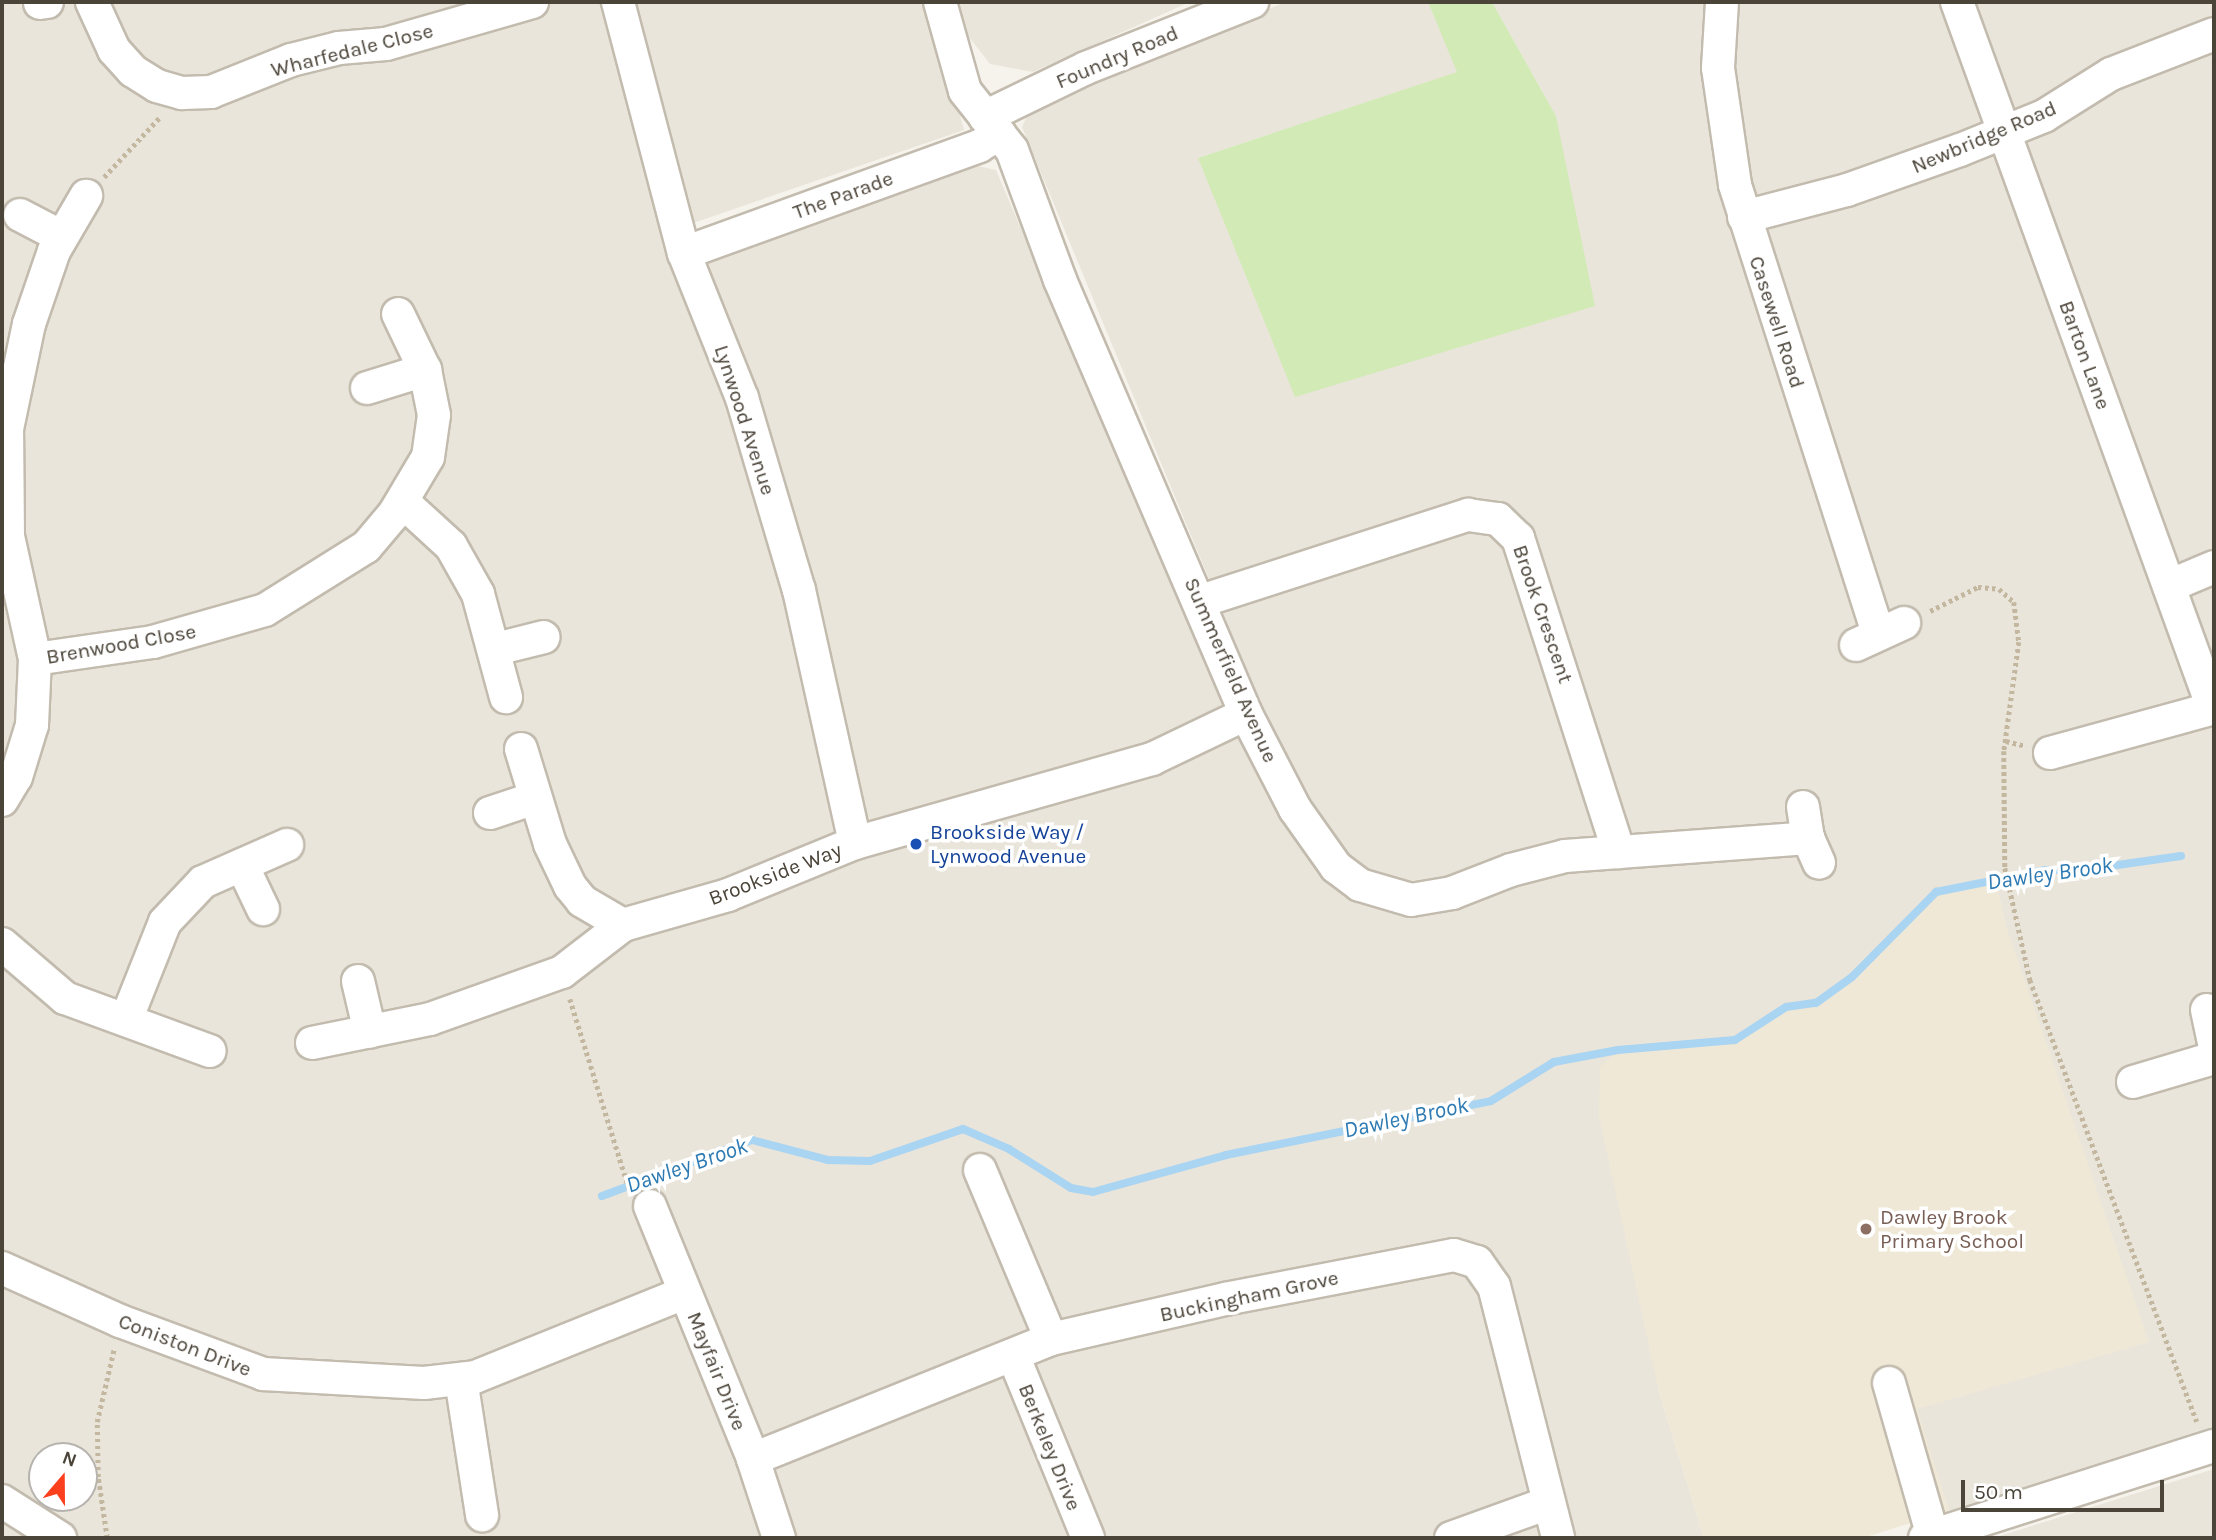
<!DOCTYPE html>
<html>
<head>
<meta charset="utf-8">
<style>
  body { margin:0 }
  #map { position:relative; width:2216px; height:1540px; overflow:hidden; background:#f6f3ec; font-family:Karla,sans-serif }
  div>[style] { position:absolute }
  .residential>* { inset:0; background:#eae5da }
  .education>* { inset:0; background:#efe8d6 }
  .green>* { inset:0; background:#d2eab5 }
  .stream>* { height:8px; margin:-4px; padding:0 4px; transform-origin:4px; border-radius:4px; background:#a9d4f2 }
  .path>* { height:4.5px; margin-top:-2.25px; transform-origin:0; background:repeating-linear-gradient(90deg,#c4b79f 0 3.5px,transparent 0 7px) }
  .roads { filter:drop-shadow(2px 0 #c2bbae) drop-shadow(-2px 0 #c2bbae) drop-shadow(0 2px #c2bbae) drop-shadow(0 -2px #c2bbae) }
  .minor>* { height:32px; margin:-16px; padding:0 16px; transform-origin:16px; border-radius:16px; background:#fff }
  .dots>* { width:19px; height:19px; translate:-50% -50%; box-sizing:border-box; border:4px solid #fff; border-radius:50% }
  span { translate:-50% -50%; white-space:nowrap; text-align:center; line-height:1.15; -webkit-text-stroke:7px #fff; paint-order:stroke }
  .street-label { font-size:21px; color:#4b4439 }
  .transit-label { font-size:21px; color:#164399 }
  .left { translate:0 -50%; text-align:left }
  .education-label { font-size:21px; color:#785e54 }
  .water-label { font-size:23px; color:#2e7ab2; font-style:italic }
  .frame { position:absolute; inset:0; border:4px solid #4b4439; pointer-events:none }
  .north { position:absolute; left:28px; top:1442px; width:70px; height:70px; box-sizing:border-box; background:#fff; border:2px solid #b7b4b0; border-radius:50%; rotate:20deg; font-size:19px; font-weight:700; line-height:28px; text-align:center; color:#4b4439 }
  .north::after { content:''; display:block; margin:auto; width:24px; height:32px; background:#fc3f1d; clip-path:polygon(50% 0,100% 100%,50% 72%,0 100%) }
  .scale { position:absolute; left:1961px; top:1480px; width:203px; height:32px; box-sizing:border-box; border:4px solid #4b4439; border-top:0; padding-left:9px; font-size:21px; line-height:24px; white-space:nowrap; color:#4b4439; -webkit-text-stroke:5px #fff; paint-order:stroke }
</style>
</head>
<body>
<div id="map">
  <div class="residential">
    <div style="clip-path:polygon(evenodd,2px 2px,928px 2px,964px 130px,667px 232px,678px 272px,978px 166px,996px 170px,1220px 697px,1252px 683px,1022px 127px,1031px 107px,1286px 2px,1428px 2px,1458px 72px,1198px 158px,1556px 116px,1492px 2px,2214px 2px,2214px 1426px,1949px 1511px,1916px 1409px,2005px 923px,1996px 882px,1936px 892px,1852px 977px,1816px 1003px,1786px 1007px,1735px 1040px,1618px 1050px,1659px 1392px,1704px 1538px,2px 1538px,2px 2px,42px 1456px,84px 1456px,84px 1498px,42px 1498px,42px 1456px)"></div>
    <div style="clip-path:polygon(957px 2px,1190px 2px,1033px 72px,990px 64px,965px 32px)"></div>
    <div style="clip-path:polygon(2214px 1469px,2214px 1538px,1993px 1538px)"></div>
  </div>
  <div class="education">
    <div style="clip-path:polygon(1996px 881px,2005px 923px,2149px 1342px,1917px 1409px,1949px 1511px,1863px 1538px,1704px 1538px,1659px 1392px,1599px 1116px,1600px 1067px,1618px 1050px,1735px 1040px,1786px 1007px,1816px 1003px,1852px 977px,1936px 892px)"></div>
  </div>
  <div class="green">
    <div style="clip-path:polygon(1428px 2px,1492px 2px,1556px 116px,1595px 306px,1295px 397px,1198px 158px,1457px 72px)"></div>
  </div>
  <div class="stream">
    <div style="left:602px;top:1196px;width:160px;rotate:-20.5deg"></div>
    <div style="left:752px;top:1140px;width:79px;rotate:14.7deg"></div>
    <div style="left:828px;top:1160px;width:42px;rotate:1.4deg"></div>
    <div style="left:870px;top:1161px;width:98px;rotate:-19deg"></div>
    <div style="left:963px;top:1129px;width:50px;rotate:23.5deg"></div>
    <div style="left:1009px;top:1149px;width:73px;rotate:32.2deg"></div>
    <div style="left:1071px;top:1188px;width:22px;rotate:10deg"></div>
    <div style="left:1093px;top:1192px;width:138px;rotate:-15.5deg"></div>
    <div style="left:1226px;top:1155px;width:270px;rotate:-11.5deg"></div>
    <div style="left:1491px;top:1101px;width:74px;rotate:-31.8deg"></div>
    <div style="left:1554px;top:1062px;width:65px;rotate:-10.6deg"></div>
    <div style="left:1618px;top:1050px;width:117px;rotate:-4.9deg"></div>
    <div style="left:1735px;top:1040px;width:61px;rotate:-32.9deg"></div>
    <div style="left:1786px;top:1007px;width:30px;rotate:-8deg"></div>
    <div style="left:1816px;top:1003px;width:44px;rotate:-35.8deg"></div>
    <div style="left:1852px;top:977px;width:120px;rotate:-45.3deg"></div>
    <div style="left:1936px;top:892px;width:111px;rotate:-11.4deg"></div>
    <div style="left:2045px;top:870px;width:37px"></div>
    <div style="left:2082px;top:870px;width:100px;rotate:-8deg"></div>
  </div>
  <div class="path">
    <div style="left:104px;top:177px;width:82px;rotate:-47deg"></div>
    <div style="left:1930px;top:611px;width:54px;rotate:-26.6deg"></div>
    <div style="left:1978px;top:587px;width:21px;rotate:5deg"></div>
    <div style="left:1999px;top:589px;width:20px;rotate:41deg"></div>
    <div style="left:2014px;top:602px;width:40px;rotate:82.9deg"></div>
    <div style="left:2019px;top:642px;width:110px;rotate:97.8deg"></div>
    <div style="left:2004px;top:751px;width:117px;rotate:89.5deg"></div>
    <div style="left:2005px;top:868px;width:115px;rotate:77.4deg"></div>
    <div style="left:2030px;top:980px;width:472px;rotate:69.3deg"></div>
    <div style="left:2006px;top:741px;width:21px;rotate:14deg"></div>
    <div style="left:570px;top:999px;width:198px;rotate:72.7deg"></div>
    <div style="left:107px;top:1538px;width:62px;rotate:-98.4deg"></div>
    <div style="left:98px;top:1477px;width:55px;rotate:-91deg"></div>
    <div style="left:97px;top:1422px;width:75px;rotate:-76.9deg"></div>
  </div>
  <div class="roads">
    <div class="minor">
      <div style="left:92px;top:2px;width:53px;rotate:65.4deg"></div>
      <div style="left:114px;top:50px;width:28px;rotate:48deg"></div>
      <div style="left:133px;top:71px;width:28px;rotate:32deg"></div>
      <div style="left:157px;top:86px;width:26px;rotate:16deg"></div>
      <div style="left:182px;top:93px;width:29px;rotate:-2deg"></div>
      <div style="left:211px;top:92px;width:86px;rotate:-21.8deg"></div>
      <div style="left:291px;top:60px;width:49px;rotate:-14deg"></div>
      <div style="left:339px;top:48px;width:47px;rotate:-4.9deg"></div>
      <div style="left:386px;top:44px;width:152px;rotate:-16deg"></div>
      <div style="left:618px;top:2px;width:260px;rotate:75.3deg"></div>
      <div style="left:684px;top:253px;width:156px;rotate:68.2deg"></div>
      <div style="left:742px;top:398px;width:200px;rotate:73.5deg"></div>
      <div style="left:799px;top:590px;width:259px;rotate:77.5deg"></div>
      <div style="left:940px;top:2px;width:92px;rotate:74.3deg"></div>
      <div style="left:965px;top:91px;width:75px;rotate:51.5deg"></div>
      <div style="left:1012px;top:150px;width:139px;rotate:69.7deg"></div>
      <div style="left:1060px;top:280px;width:472px;rotate:66.8deg"></div>
      <div style="left:1246px;top:714px;width:107px;rotate:62.7deg"></div>
      <div style="left:1295px;top:809px;width:71px;rotate:54.7deg"></div>
      <div style="left:1336px;top:867px;width:30px;rotate:37deg"></div>
      <div style="left:1360px;top:885px;width:53px;rotate:16.4deg"></div>
      <div style="left:1411px;top:900px;width:42px;rotate:-9.7deg"></div>
      <div style="left:1452px;top:893px;width:63px;rotate:-21.3deg"></div>
      <div style="left:1511px;top:870px;width:56px;rotate:-14.5deg"></div>
      <div style="left:1565px;top:856px;width:244px;rotate:-4.2deg"></div>
      <div style="left:1722px;top:2px;width:66px;rotate:93.5deg"></div>
      <div style="left:1718px;top:68px;width:118px;rotate:81.7deg"></div>
      <div style="left:1735px;top:185px;width:471px;rotate:72.3deg"></div>
      <div style="left:1957px;top:2px;width:751px;rotate:70.07deg"></div>
      <div style="left:40px;top:3px;width:7px;rotate:-8deg"></div>
      <div style="left:985px;top:117px;width:112px;rotate:-25.9deg"></div>
      <div style="left:1086px;top:68px;width:179px;rotate:-21.7deg"></div>
      <div style="left:20px;top:215px;width:47px;rotate:27.6deg"></div>
      <div style="left:1744px;top:217px;width:106px;rotate:-14.7deg"></div>
      <div style="left:1847px;top:190px;width:120px;rotate:-19.5deg"></div>
      <div style="left:1960px;top:150px;width:91px;rotate:-22deg"></div>
      <div style="left:2044px;top:116px;width:79px;rotate:-32.1deg"></div>
      <div style="left:2111px;top:74px;width:110px;rotate:-21.2deg"></div>
      <div style="left:684px;top:253px;width:314px;rotate:-19.9deg"></div>
      <div style="left:979px;top:146px;width:24px;rotate:-30deg"></div>
      <div style="left:367px;top:388px;width:61px;rotate:-17.2deg"></div>
      <div style="left:403px;top:502px;width:65px;rotate:42.5deg"></div>
      <div style="left:451px;top:546px;width:55px;rotate:60.6deg"></div>
      <div style="left:478px;top:594px;width:107px;rotate:74.8deg"></div>
      <div style="left:2169px;top:586px;width:49px;rotate:-22.9deg"></div>
      <div style="left:1201px;top:601px;width:281px;rotate:-17.9deg"></div>
      <div style="left:1468px;top:515px;width:30px;rotate:8deg"></div>
      <div style="left:1498px;top:519px;width:28px;rotate:44deg"></div>
      <div style="left:1518px;top:538px;width:330px;rotate:72.2deg"></div>
      <div style="left:1856px;top:645px;width:53px;rotate:-24.6deg"></div>
      <div style="left:496px;top:649px;width:49px;rotate:-14deg"></div>
      <div style="left:35px;top:659px;width:119px;rotate:-8.2deg"></div>
      <div style="left:153px;top:642px;width:116px;rotate:-15.9deg"></div>
      <div style="left:265px;top:610px;width:119px;rotate:-32deg"></div>
      <div style="left:366px;top:547px;width:43px;rotate:-49.7deg"></div>
      <div style="left:394px;top:514px;width:66px;rotate:-59.2deg"></div>
      <div style="left:428px;top:457px;width:42px;rotate:-81.9deg"></div>
      <div style="left:434px;top:415px;width:46px;rotate:-101.3deg"></div>
      <div style="left:425px;top:370px;width:62px;rotate:-115.7deg"></div>
      <div style="left:521px;top:749px;width:99px;rotate:73deg"></div>
      <div style="left:550px;top:844px;width:47px;rotate:64.5deg"></div>
      <div style="left:570px;top:886px;width:19px;rotate:51deg"></div>
      <div style="left:582px;top:901px;width:48px;rotate:30.3deg"></div>
      <div style="left:2050px;top:753px;width:170px;rotate:-15.3deg"></div>
      <div style="left:2px;top:800px;width:27px;rotate:-59deg"></div>
      <div style="left:16px;top:777px;width:54px;rotate:-72.9deg"></div>
      <div style="left:32px;top:725px;width:66px;rotate:-87.4deg"></div>
      <div style="left:35px;top:659px;width:126px;rotate:-102.4deg"></div>
      <div style="left:8px;top:536px;width:107px;rotate:-90.5deg"></div>
      <div style="left:7px;top:429px;width:107px;rotate:-78.2deg"></div>
      <div style="left:29px;top:324px;width:77px;rotate:-71.1deg"></div>
      <div style="left:54px;top:251px;width:64px;rotate:-59.8deg"></div>
      <div style="left:1803px;top:807px;width:31px;rotate:81deg"></div>
      <div style="left:1808px;top:838px;width:27px;rotate:66deg"></div>
      <div style="left:490px;top:813px;width:47px;rotate:-18.4deg"></div>
      <div style="left:242px;top:865px;width:49px;rotate:64.5deg"></div>
      <div style="left:2px;top:944px;width:83px;rotate:40.6deg"></div>
      <div style="left:65px;top:998px;width:154px;rotate:20.1deg"></div>
      <div style="left:358px;top:981px;width:52px;rotate:76.8deg"></div>
      <div style="left:2207px;top:1010px;width:34px;rotate:78deg"></div>
      <div style="left:126px;top:1020px;width:105px;rotate:-68.3deg"></div>
      <div style="left:165px;top:922px;width:55px;rotate:-46.5deg"></div>
      <div style="left:203px;top:882px;width:92px;rotate:-23.8deg"></div>
      <div style="left:312px;top:1043px;width:120px;rotate:-11.5deg"></div>
      <div style="left:430px;top:1019px;width:140px;rotate:-19.6deg"></div>
      <div style="left:562px;top:972px;width:77px;rotate:-37.6deg"></div>
      <div style="left:623px;top:925px;width:109px;rotate:-15.9deg"></div>
      <div style="left:728px;top:895px;width:137px;rotate:-22.3deg"></div>
      <div style="left:855px;top:843px;width:309px;rotate:-15.8deg"></div>
      <div style="left:1152px;top:759px;width:104px;rotate:-25.6deg"></div>
      <div style="left:2133px;top:1082px;width:84px;rotate:-16.5deg"></div>
      <div style="left:980px;top:1170px;width:183px;rotate:67.2deg"></div>
      <div style="left:650px;top:1206px;width:273px;rotate:67.8deg"></div>
      <div style="left:753px;top:1459px;width:83px;rotate:71.8deg"></div>
      <div style="left:2px;top:1268px;width:129px;rotate:24.2deg"></div>
      <div style="left:120px;top:1321px;width:153px;rotate:20.3deg"></div>
      <div style="left:263px;top:1374px;width:161px;rotate:3.2deg"></div>
      <div style="left:424px;top:1383px;width:51px;rotate:-6.7deg"></div>
      <div style="left:475px;top:1377px;width:225px;rotate:-21.9deg"></div>
      <div style="left:1013px;top:1355px;width:198px;rotate:67.7deg"></div>
      <div style="left:461px;top:1379px;width:138px;rotate:81.2deg"></div>
      <div style="left:1889px;top:1383px;width:159px;rotate:74deg"></div>
      <div style="left:753px;top:1459px;width:321px;rotate:-21.9deg"></div>
      <div style="left:1051px;top:1339px;width:179px;rotate:-12.9deg"></div>
      <div style="left:1225px;top:1299px;width:233px;rotate:-10.9deg"></div>
      <div style="left:1454px;top:1255px;width:24px;rotate:17deg"></div>
      <div style="left:1477px;top:1262px;width:29px;rotate:55deg"></div>
      <div style="left:1494px;top:1286px;width:260px;rotate:75.7deg"></div>
      <div style="left:2px;top:1501px;width:69px;rotate:32.5deg"></div>
      <div style="left:1451px;top:1538px;width:103px;rotate:-19.8deg"></div>
      <div style="left:1925px;top:1538px;width:303px;rotate:-17.7deg"></div>
    </div>
  </div>
  <div class="dots">
    <div style="left:916px;top:844px;background:#1a4fb4"></div>
    <div style="left:1866px;top:1229px;background:#8d6e63"></div>
  </div>
  <div class="street-label">
    <span style="left:352px;top:50px;rotate:-14deg">Wharfedale Close</span>
    <span style="left:1117px;top:57px;rotate:-23deg">Foundry Road</span>
    <span style="left:1984px;top:137px;rotate:-23deg">Newbridge Road</span>
    <span style="left:843px;top:195px;rotate:-20deg">The Parade</span>
    <span style="left:1777px;top:322px;rotate:72deg">Casewell Road</span>
    <span style="left:2085px;top:355px;rotate:70deg">Barton Lane</span>
    <span style="left:745px;top:420px;rotate:72deg">Lynwood Avenue</span>
    <span style="left:1543px;top:614px;rotate:71deg">Brook Crescent</span>
    <span style="left:121px;top:644px;rotate:-10deg">Brenwood Close</span>
    <span style="left:1231px;top:670px;rotate:66deg">Summerfield Avenue</span>
    <span style="left:775px;top:874px;rotate:-21deg">Brookside Way</span>
    <span style="left:1249px;top:1296px;rotate:-12deg">Buckingham Grove</span>
    <span style="left:185px;top:1345px;rotate:21deg">Coniston Drive</span>
    <span style="left:717px;top:1371px;rotate:68deg">Mayfair Drive</span>
    <span style="left:1050px;top:1447px;rotate:68deg">Berkeley Drive</span>
  </div>
  <div class="transit-label">
    <span class="left" style="left:930px;top:844px">Brookside Way /<br>Lynwood Avenue</span>
  </div>
  <div class="education-label">
    <span class="left" style="left:1880px;top:1229px">Dawley Brook<br>Primary School</span>
  </div>
  <div class="water-label">
    <span style="left:2050px;top:874px;rotate:-8deg">Dawley Brook</span>
    <span style="left:1406px;top:1118px;rotate:-12deg">Dawley Brook</span>
    <span style="left:687px;top:1166px;rotate:-19deg">Dawley Brook</span>
  </div>
  <div class="frame"></div>
  <div class="north">N</div>
  <div class="scale">50 m</div>
</div>
</body>
</html>
